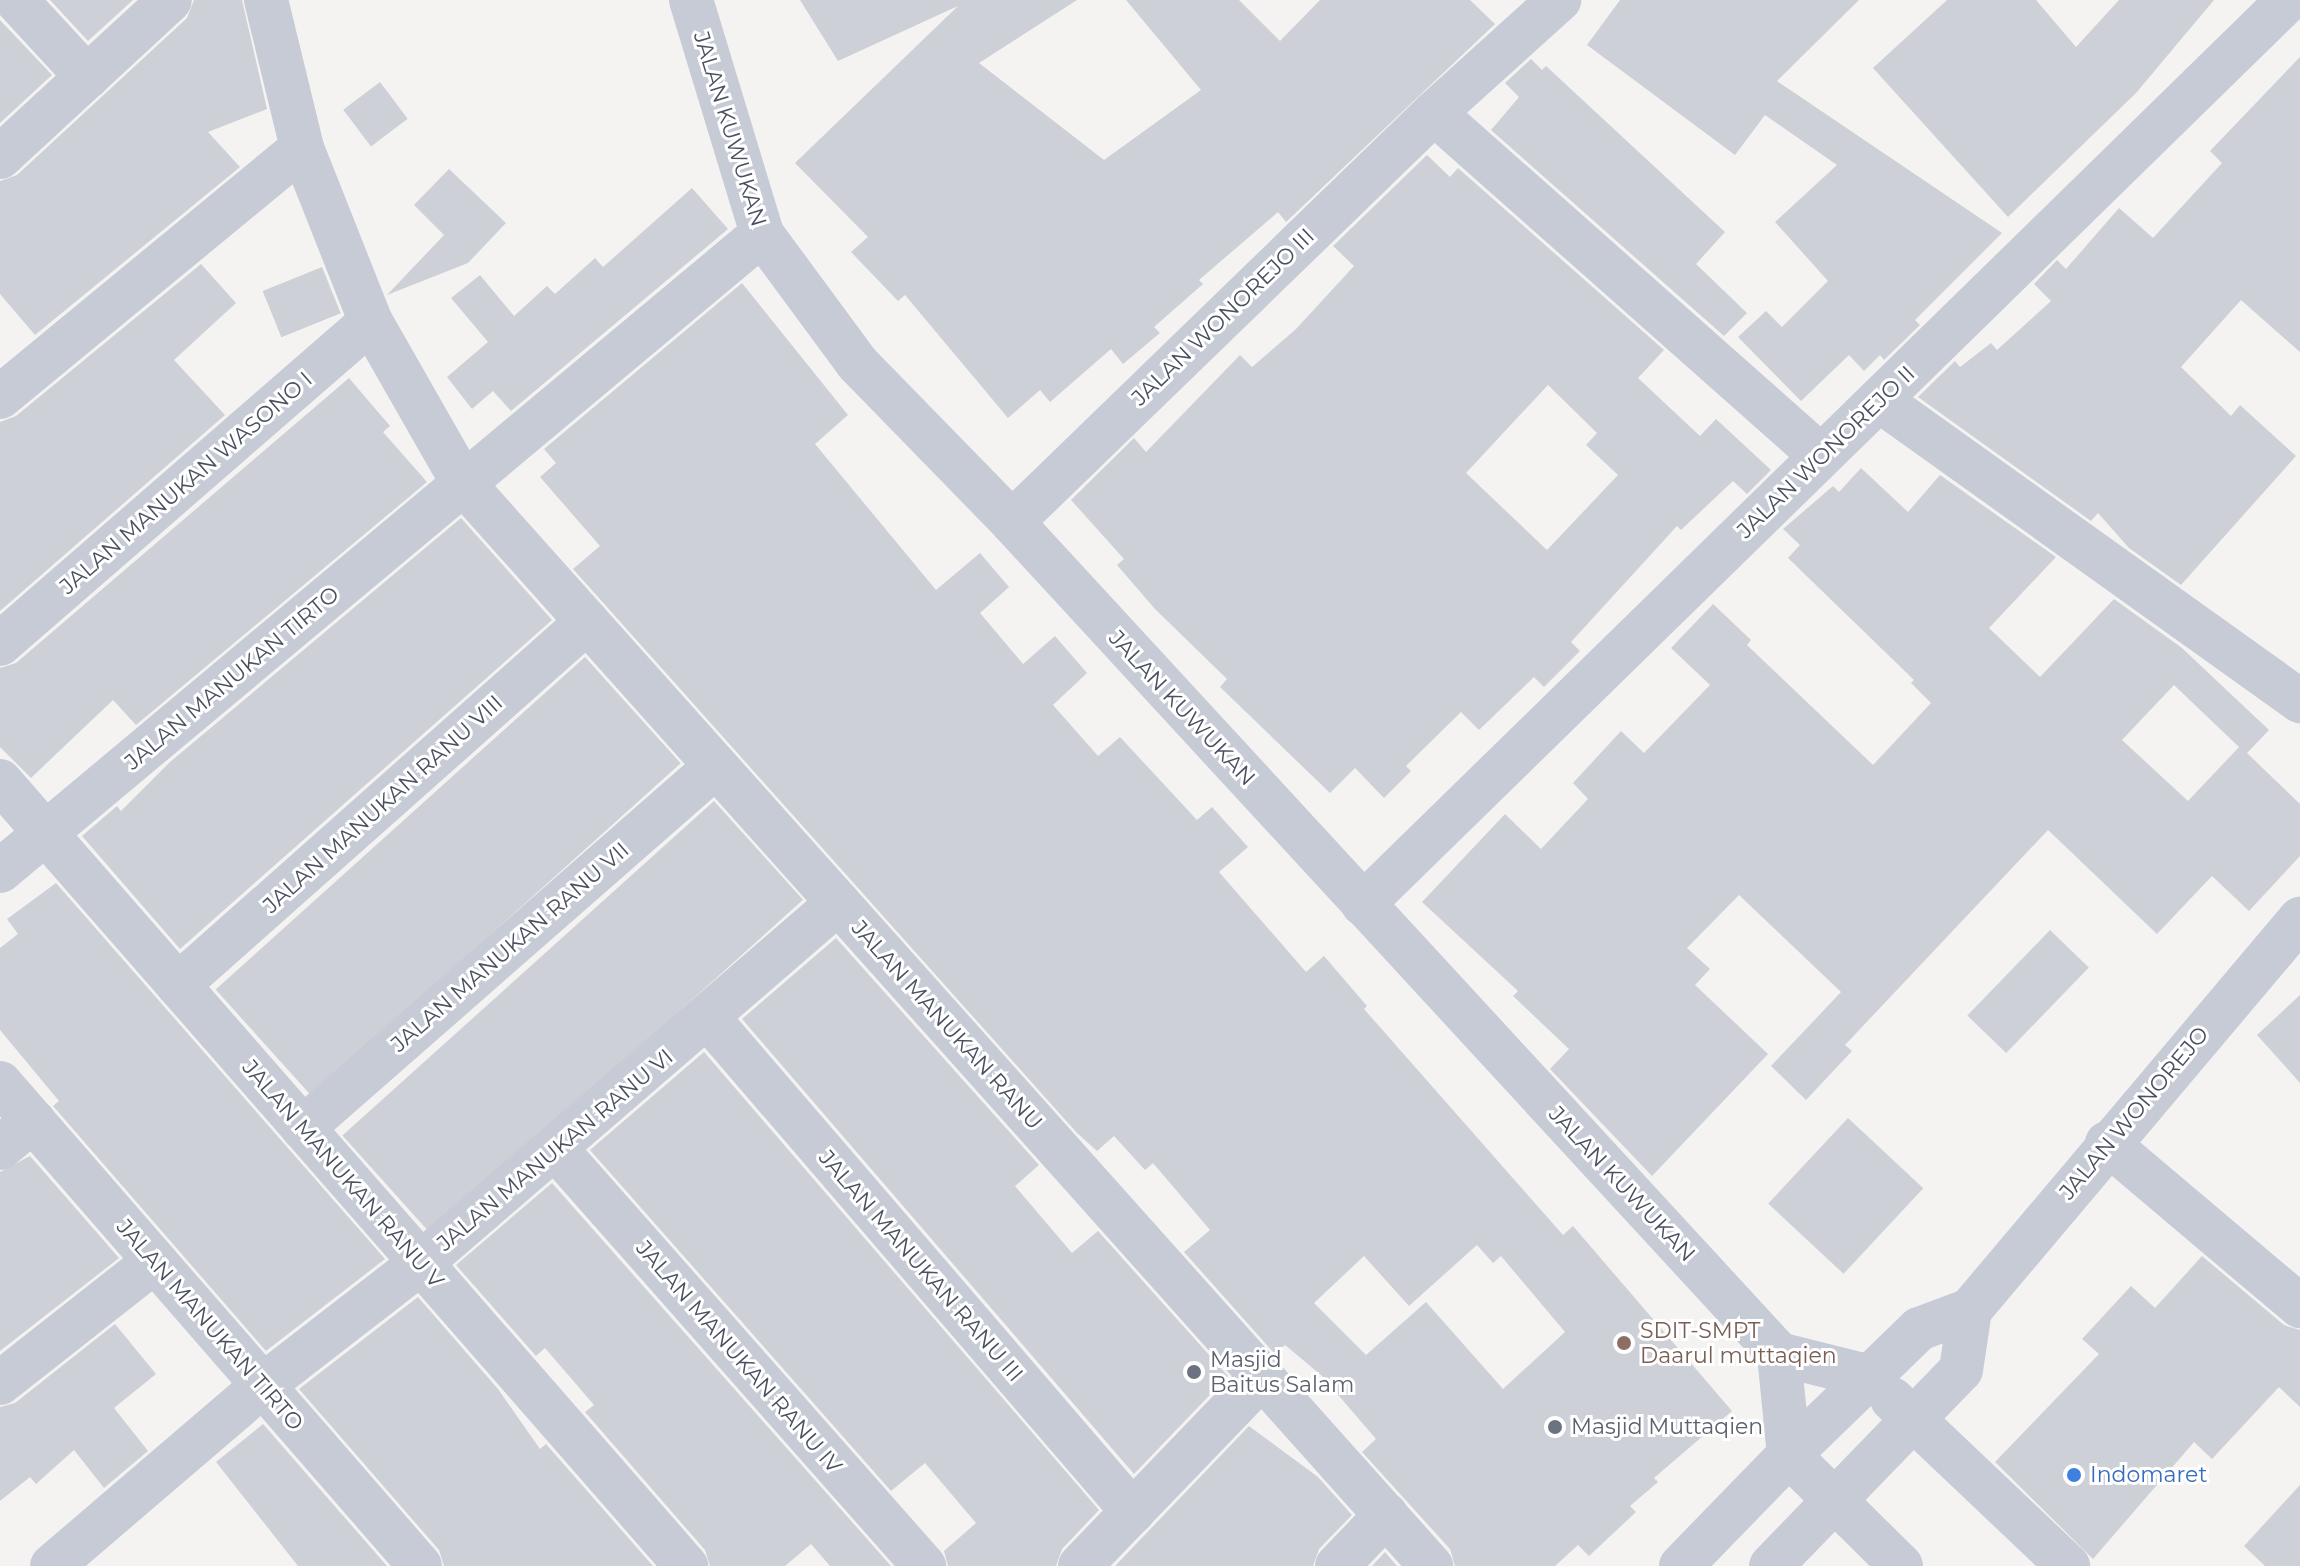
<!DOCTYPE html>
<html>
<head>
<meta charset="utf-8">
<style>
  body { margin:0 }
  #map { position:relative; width:2300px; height:1566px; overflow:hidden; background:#f4f3f2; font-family:Montserrat,sans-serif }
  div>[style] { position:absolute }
  .building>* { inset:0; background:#ced0d7; transform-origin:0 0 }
  .minor>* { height:44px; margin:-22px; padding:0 22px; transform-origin:22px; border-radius:22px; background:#c6cbd6 }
  .tertiary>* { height:44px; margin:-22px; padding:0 22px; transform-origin:22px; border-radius:22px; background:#c6cbd6 }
  .dots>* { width:22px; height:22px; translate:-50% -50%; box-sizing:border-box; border:4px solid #fff; border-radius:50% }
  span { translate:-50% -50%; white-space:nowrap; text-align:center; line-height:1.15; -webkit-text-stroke:6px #fff; paint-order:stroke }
  .street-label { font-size:22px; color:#4a5060 }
  .education-label { font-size:22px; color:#785e54 }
  .left { translate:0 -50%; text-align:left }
  .worship-label { font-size:22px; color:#5b616d }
  .shop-label { font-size:22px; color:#366cbe }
</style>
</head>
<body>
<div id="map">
  <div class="building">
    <div style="clip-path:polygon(50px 0,133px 0,88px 41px)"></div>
    <div style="clip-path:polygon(194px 0,242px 0,267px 109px,208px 132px,240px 167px,35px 335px,0 294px,0 181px,17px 175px,187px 18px)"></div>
    <div style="clip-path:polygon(800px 0,1077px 0,979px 63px,1104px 160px,1201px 90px,1126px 0,1239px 0,1280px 41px,1320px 0,1470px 0,1495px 24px,1286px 222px,1278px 212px,1199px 280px,1203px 284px,1154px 327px,1160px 333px,1123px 364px,1111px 349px,1050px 402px,1040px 390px,1008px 418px,905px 295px,898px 301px,851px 252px,868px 237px,795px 163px,958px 6px,838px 61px)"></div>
    <div style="clip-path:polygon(1620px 0,1859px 0,1777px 81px,2002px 233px,1915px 320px,1920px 325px,1884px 360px,1880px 355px,1864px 371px,1849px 355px,1801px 401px,1738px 337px,1766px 311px,1782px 327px,1828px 281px,1775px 222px,1837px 165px,1765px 115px,1735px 155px,1587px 45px)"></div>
    <div style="clip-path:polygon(1947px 0,2036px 0,2076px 47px,2119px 0,2214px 0,2136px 93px,2008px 217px,1873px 68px)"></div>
    <div style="clip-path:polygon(0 20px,52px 75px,0 123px)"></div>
    <div style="clip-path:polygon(2300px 57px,2300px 352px,2241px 300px,2181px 367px,2231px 416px,2240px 405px,2296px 456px,2181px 585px,2129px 548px,2098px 513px,2091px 521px,1918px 397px,1955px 361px,1960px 367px,1991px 343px,1997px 350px,2051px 301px,2034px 284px,2057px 260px,2066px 269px,2119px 208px,2153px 238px,2222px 163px,2210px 151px)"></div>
    <div style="clip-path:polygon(1531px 59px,1542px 70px,1546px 66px,1725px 232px,1696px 264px,1747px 313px,1724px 336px,1491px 130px,1519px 97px,1505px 83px)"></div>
    <div style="left:380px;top:82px;width:46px;height:46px;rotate:53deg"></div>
    <div style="clip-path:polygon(evenodd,1427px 155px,1450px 177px,1458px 168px,1664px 350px,1638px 378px,1700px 436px,1716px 419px,1771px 470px,1747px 494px,1733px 481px,1681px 530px,1677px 526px,1571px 642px,1580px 651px,1544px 687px,1534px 677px,1479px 730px,1461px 712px,1406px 766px,1411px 771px,1384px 798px,1355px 768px,1330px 793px,1220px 687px,1227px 679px,1155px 609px,1117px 565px,1124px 559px,1071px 500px,1134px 438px,1146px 452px,1240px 355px,1252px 367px,1296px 329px,1354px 266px,1333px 246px,1427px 155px,1548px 385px,1597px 433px,1586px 445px,1618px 475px,1547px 550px,1466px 473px,1548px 385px)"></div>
    <div style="clip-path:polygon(449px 169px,506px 223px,468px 263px,387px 295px,444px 235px,414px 205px)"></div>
    <div style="clip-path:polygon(692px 188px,728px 229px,511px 411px,493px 391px,472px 409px,447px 377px,488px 342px,451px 298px,480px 275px,514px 316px,547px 286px,555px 294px,595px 258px,603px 267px)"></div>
    <div style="clip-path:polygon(201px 264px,236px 303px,174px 360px,225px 415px,0 611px,0 422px,16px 416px)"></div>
    <div style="left:322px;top:267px;width:50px;height:64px;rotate:68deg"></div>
    <div style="clip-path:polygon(evenodd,742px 283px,848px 415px,815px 444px,936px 590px,980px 553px,1009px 587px,980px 613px,1023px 664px,1055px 636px,1087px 673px,1053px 705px,1098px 756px,1120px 737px,1197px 820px,1212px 807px,1248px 847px,1219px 872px,1306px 972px,1324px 956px,1367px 1006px,1364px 1009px,1563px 1235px,1573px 1226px,1732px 1411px,1654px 1478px,1658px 1482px,1630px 1506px,1636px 1512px,1589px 1556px,1578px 1545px,1555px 1566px,1455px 1566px,1450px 1549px,1362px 1452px,1376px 1439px,1321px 1375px,1285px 1345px,1275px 1354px,1184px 1252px,1210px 1230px,1153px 1163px,1145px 1170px,1114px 1136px,1097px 1151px,1077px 1133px,573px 569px,600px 546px,540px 477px,556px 463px,544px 449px,742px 283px,1477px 1245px,1493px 1263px,1501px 1256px,1565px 1332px,1503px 1389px,1426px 1302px,1366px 1355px,1314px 1303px,1364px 1256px,1409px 1306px,1477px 1245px)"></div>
    <div style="clip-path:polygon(349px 378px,390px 426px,383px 432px,427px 482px,136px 725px,113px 700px,31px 778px,0 747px,0 668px,16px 663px)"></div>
    <div style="clip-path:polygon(evenodd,1861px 468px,1908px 512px,1940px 475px,2056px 557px,1989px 628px,2040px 677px,2114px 599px,2182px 648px,2269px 730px,2247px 753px,2300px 804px,2300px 856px,2249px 911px,2212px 876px,2157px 934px,2048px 830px,1845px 1045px,1852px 1051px,1806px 1100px,1771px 1066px,1841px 992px,1739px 895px,1687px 948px,1710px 969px,1695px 985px,1768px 1054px,1652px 1176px,1550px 1069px,1569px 1049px,1513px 996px,1518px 991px,1422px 902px,1505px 814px,1541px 849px,1588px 799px,1573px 783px,1621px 731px,1644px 753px,1710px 685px,1671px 648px,1713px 604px,1751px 640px,1747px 645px,1873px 765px,1931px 703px,1911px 683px,1914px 680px,1788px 558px,1800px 545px,1783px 529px,1833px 486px,1839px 492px,1861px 468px,2174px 685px,2239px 747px,2188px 801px,2122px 740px,2174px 685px)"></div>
    <div style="clip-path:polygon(461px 518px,552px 620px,180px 949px,82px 836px,117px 806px,121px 811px,170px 762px)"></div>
    <div style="left:585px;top:657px;width:143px;height:497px;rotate:48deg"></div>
    <div style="left:714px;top:801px;width:133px;height:500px;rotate:48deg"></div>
    <div style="clip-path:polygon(56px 883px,385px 1259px,266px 1351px,53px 1106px,59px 1101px,0 1030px,0 948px,18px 934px,7px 919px)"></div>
    <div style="left:2050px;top:930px;width:54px;height:119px;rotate:44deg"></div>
    <div style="clip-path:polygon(836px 938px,1039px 1165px,1015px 1186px,1072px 1253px,1098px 1231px,1228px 1376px,1134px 1474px,742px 1019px)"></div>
    <div style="clip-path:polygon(2300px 995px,2300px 1083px,2257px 1035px)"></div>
    <div style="clip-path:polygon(704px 1052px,1099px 1510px,1062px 1549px,1056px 1566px,948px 1566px,944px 1551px,976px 1523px,925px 1463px,891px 1491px,590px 1150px)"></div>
    <div style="left:1848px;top:1118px;width:103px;height:117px;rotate:43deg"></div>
    <div style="clip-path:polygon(30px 1156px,119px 1258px,0 1351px,0 1172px)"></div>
    <div style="clip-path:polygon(552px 1183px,891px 1566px,830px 1566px,811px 1544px,785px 1566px,710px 1566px,705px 1550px,585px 1412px,594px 1405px,545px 1348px,536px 1356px,456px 1265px)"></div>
    <div style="clip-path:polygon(2202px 1256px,2284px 1325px,2300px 1330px,2300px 1407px,2279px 1387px,2212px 1459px,2194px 1442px,2093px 1559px,1995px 1462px,2099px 1354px,2082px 1339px,2131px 1286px,2155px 1308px)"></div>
    <div style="clip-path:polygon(418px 1297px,498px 1389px,540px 1449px,546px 1444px,653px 1566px,444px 1566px,439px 1550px,299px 1389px)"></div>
    <div style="clip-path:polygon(115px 1324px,156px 1374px,114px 1408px,148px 1451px,104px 1488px,74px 1450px,36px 1484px,30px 1477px,0 1501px,0 1407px,15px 1403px)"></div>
    <div style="clip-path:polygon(263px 1424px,387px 1566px,298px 1566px,216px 1462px)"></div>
    <div style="clip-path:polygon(1249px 1426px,1318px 1477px,1352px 1515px,1319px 1549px,1313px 1566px,1115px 1566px)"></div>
    <div style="clip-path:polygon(2300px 1485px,2300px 1566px,2265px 1566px,2244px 1546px)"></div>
    <div style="clip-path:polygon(1385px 1552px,1397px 1566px,1372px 1566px)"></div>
  </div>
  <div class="minor">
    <div style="left:16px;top:0;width:105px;rotate:47.3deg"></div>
    <div style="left:266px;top:0;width:152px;rotate:76.3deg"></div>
    <div style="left:302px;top:148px;width:187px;rotate:68.4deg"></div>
    <div style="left:371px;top:322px;width:185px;rotate:60.3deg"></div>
    <div style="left:463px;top:483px;width:1453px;rotate:48.21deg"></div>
    <div style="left:691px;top:0;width:245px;rotate:73.1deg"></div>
    <div style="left:762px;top:234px;width:160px;rotate:53.6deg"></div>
    <div style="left:857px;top:363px;width:222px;rotate:45.7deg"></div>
    <div style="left:1012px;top:522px;width:1132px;rotate:47.33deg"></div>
    <div style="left:1779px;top:1354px;width:95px;rotate:14deg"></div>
    <div style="left:1434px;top:113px;width:517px;rotate:41.55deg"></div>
    <div style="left:0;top:157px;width:231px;rotate:-42.7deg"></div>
    <div style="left:0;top:397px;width:391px;rotate:-39.5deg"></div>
    <div style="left:1879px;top:400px;width:518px;rotate:35.56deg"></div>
    <div style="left:1012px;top:522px;width:588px;rotate:-44.1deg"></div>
    <div style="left:1434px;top:113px;width:169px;rotate:-42.1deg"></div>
    <div style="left:0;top:644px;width:491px;rotate:-41deg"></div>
    <div style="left:0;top:781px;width:1043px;rotate:48.85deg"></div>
    <div style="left:0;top:871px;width:993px;rotate:-39.89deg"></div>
    <div style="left:1363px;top:904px;width:1293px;rotate:-44.34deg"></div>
    <div style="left:178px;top:985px;width:547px;rotate:-41.59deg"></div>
    <div style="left:709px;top:1019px;width:650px;rotate:49.3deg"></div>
    <div style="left:0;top:1083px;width:640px;rotate:48.99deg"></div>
    <div style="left:303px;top:1128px;width:549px;rotate:-41.23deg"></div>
    <div style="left:2107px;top:1143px;width:253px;rotate:40.2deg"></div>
    <div style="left:0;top:1148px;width:43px;rotate:-39.3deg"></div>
    <div style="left:555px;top:1148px;width:558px;rotate:48.56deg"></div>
    <div style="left:0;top:1383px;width:197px;rotate:-38.2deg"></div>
    <div style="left:52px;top:1566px;width:278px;rotate:-40.6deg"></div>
    <div style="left:263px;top:1385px;width:200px;rotate:-37.7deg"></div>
    <div style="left:421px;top:1263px;width:551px;rotate:-40.8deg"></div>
    <div style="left:1080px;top:1566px;width:262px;rotate:-46.1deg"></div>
    <div style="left:1337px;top:1566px;width:71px;rotate:-46.1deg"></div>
    <div style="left:1681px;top:1566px;width:155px;rotate:-45.8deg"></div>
    <div style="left:1789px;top:1455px;width:101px;rotate:-95.7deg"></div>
    <div style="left:1771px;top:1566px;width:91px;rotate:-45.9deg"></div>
  </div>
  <div class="tertiary">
    <div style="left:1892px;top:1399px;width:243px;rotate:43.5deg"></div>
    <div style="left:1834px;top:1501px;width:182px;rotate:-45.9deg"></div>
    <div style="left:1961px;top:1370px;width:61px;rotate:-81.5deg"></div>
    <div style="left:1970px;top:1310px;width:512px;rotate:-49.84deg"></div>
    <div style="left:1901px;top:1566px;width:158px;rotate:-135.3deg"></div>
    <div style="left:1789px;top:1455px;width:181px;rotate:-44.1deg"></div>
    <div style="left:1919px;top:1329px;width:54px;rotate:-20.4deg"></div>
  </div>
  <div class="dots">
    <div style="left:1624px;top:1343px;background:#8d6e63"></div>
    <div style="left:1194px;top:1372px;background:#6b7280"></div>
    <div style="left:1555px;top:1427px;background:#6b7280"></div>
    <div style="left:2074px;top:1475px;background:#3f7fe0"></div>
  </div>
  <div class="street-label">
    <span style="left:730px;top:129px;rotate:73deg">JALAN KUWUKAN</span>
    <span style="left:1223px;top:317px;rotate:-44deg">JALAN WONOREJO III</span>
    <span style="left:1826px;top:452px;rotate:-44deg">JALAN WONOREJO II</span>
    <span style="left:186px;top:483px;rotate:-41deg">JALAN MANUKAN WASONO I</span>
    <span style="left:232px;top:678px;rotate:-40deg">JALAN MANUKAN TIRTO</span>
    <span style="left:1182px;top:708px;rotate:47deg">JALAN KUWUKAN</span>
    <span style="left:383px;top:804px;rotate:-42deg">JALAN MANUKAN RANU VIII</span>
    <span style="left:510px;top:947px;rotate:-41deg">JALAN MANUKAN RANU VII</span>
    <span style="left:947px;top:1025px;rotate:48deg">JALAN MANUKAN RANU</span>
    <span style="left:2134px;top:1113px;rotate:-50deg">JALAN WONOREJO</span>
    <span style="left:555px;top:1150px;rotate:-40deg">JALAN MANUKAN RANU VI</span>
    <span style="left:343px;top:1174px;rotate:49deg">JALAN MANUKAN RANU V</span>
    <span style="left:1622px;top:1184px;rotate:47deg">JALAN KUWUKAN</span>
    <span style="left:921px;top:1266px;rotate:49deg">JALAN MANUKAN RANU III</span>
    <span style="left:210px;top:1325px;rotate:49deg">JALAN MANUKAN TIRTO</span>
    <span style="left:739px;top:1357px;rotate:49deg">JALAN MANUKAN RANU IV</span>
  </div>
  <div class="education-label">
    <span class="left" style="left:1640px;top:1343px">SDIT-SMPT<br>Daarul muttaqien</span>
  </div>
  <div class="worship-label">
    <span class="left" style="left:1210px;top:1372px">Masjid<br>Baitus Salam</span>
    <span class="left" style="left:1571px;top:1427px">Masjid Muttaqien</span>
  </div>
  <div class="shop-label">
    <span class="left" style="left:2090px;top:1475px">Indomaret</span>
  </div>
</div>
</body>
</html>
